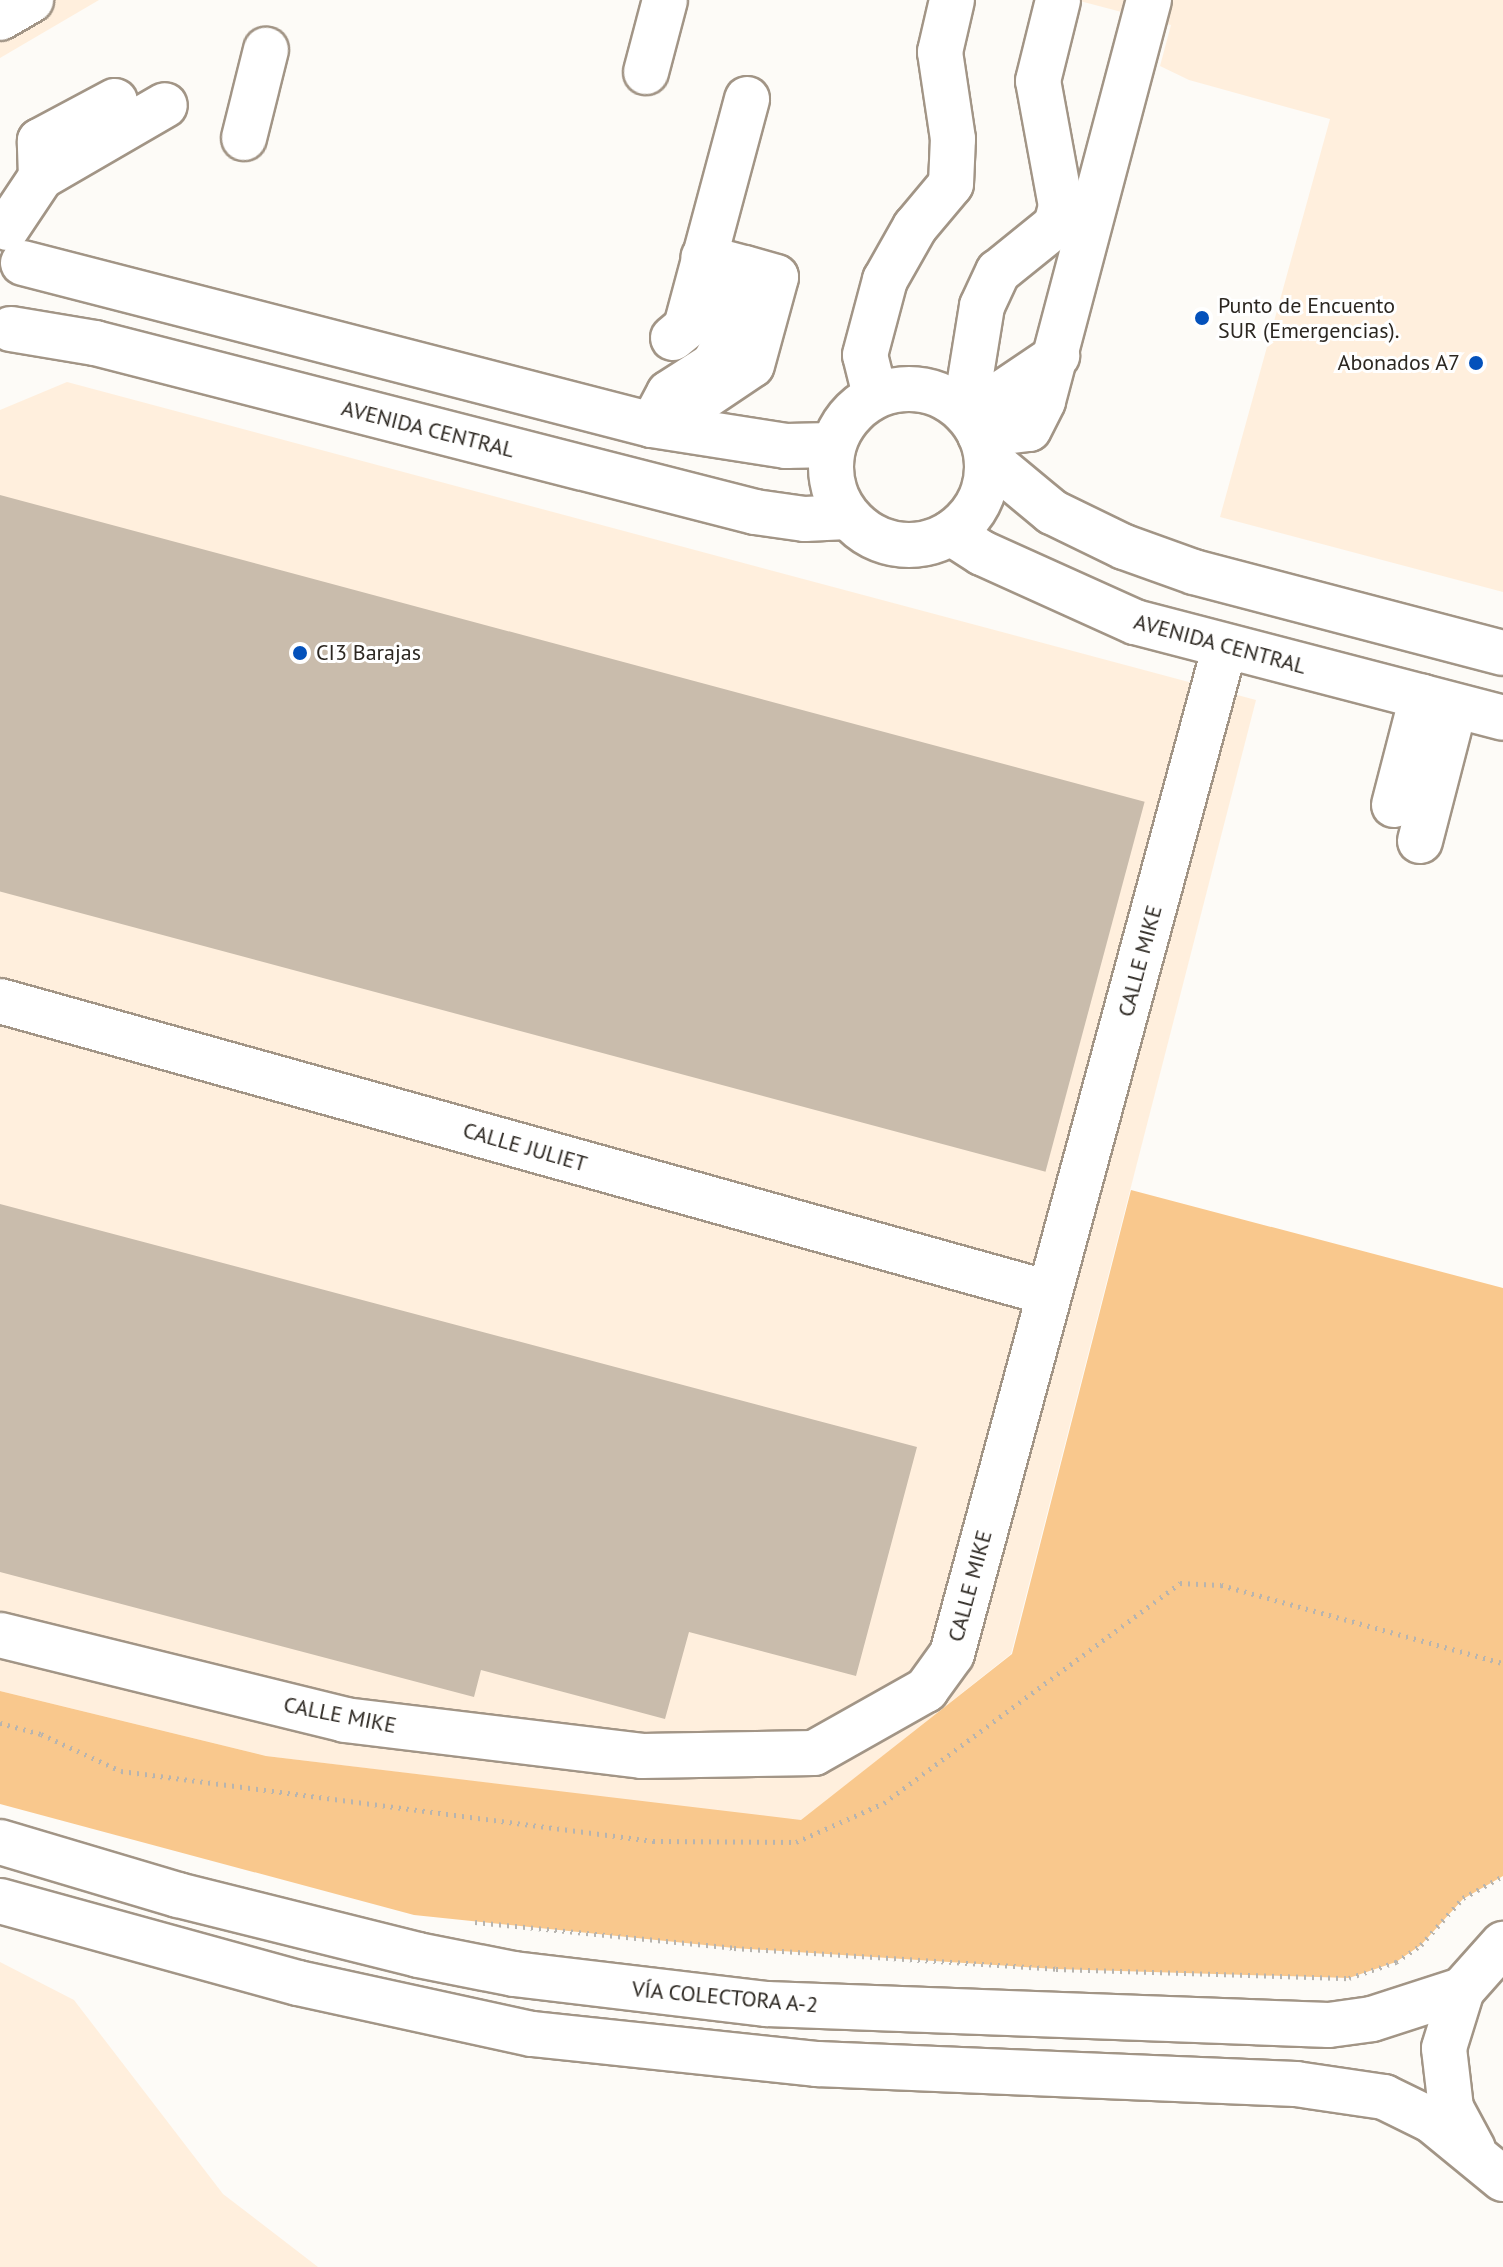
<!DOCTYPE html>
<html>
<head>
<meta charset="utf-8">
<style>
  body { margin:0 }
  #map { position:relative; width:1503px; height:2267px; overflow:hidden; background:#fdfbf7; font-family:"PT Sans",sans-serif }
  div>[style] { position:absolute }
  .built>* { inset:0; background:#ffefdd }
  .green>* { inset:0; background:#f9c88d }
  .building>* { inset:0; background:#c9bcac; transform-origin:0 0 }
  .path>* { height:5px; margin-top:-2.5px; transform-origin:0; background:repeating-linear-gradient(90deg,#b7b4af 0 2px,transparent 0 8px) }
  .roads { filter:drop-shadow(2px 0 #a29586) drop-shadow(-2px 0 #a29586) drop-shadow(0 2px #a29586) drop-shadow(0 -2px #a29586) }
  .minor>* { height:44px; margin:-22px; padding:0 22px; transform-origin:22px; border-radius:22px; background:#fff }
  .minor>.ring { margin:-22px; padding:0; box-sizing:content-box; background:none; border:44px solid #fff; border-radius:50% }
  .major>* { height:44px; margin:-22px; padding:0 22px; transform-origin:22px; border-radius:22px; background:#fff }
  .dots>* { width:22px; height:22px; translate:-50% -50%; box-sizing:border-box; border:4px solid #fff; border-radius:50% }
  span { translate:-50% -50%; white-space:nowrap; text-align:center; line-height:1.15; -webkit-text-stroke:6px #fff; paint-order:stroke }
  .poi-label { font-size:22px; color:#2c2721 }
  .left { translate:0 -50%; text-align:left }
  .right { translate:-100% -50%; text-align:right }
  .street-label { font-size:22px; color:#2c2721 }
</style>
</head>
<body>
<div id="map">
  <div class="built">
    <div style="clip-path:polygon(0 0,99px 0,0 58px)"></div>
    <div style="clip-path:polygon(1076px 0,1503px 0,1503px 592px,1220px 517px,1330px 119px,1189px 80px,1160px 66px,1171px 25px)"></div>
    <div style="clip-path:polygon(67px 382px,1256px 700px,1011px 1654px,801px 1821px,266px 1756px,0 1691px,0 410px)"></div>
    <div style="clip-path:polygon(0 1962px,74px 2000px,223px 2194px,318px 2267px,0 2267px)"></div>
  </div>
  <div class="green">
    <div style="clip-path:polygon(1131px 1190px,1503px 1288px,1503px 1876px,1463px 1899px,1421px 1945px,1396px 1962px,1349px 1978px,1056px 1969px,734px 1948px,414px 1915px,0 1804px,0 1691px,266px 1756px,801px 1820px,1012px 1654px)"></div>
  </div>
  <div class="building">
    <div style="left:0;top:495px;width:1185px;height:383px;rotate:15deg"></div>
    <div style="clip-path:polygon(0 1204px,917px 1447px,856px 1676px,689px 1632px,665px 1719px,481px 1670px,474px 1697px,0 1572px)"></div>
  </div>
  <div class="path">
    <div style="left:0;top:1723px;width:42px;rotate:15deg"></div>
    <div style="left:41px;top:1734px;width:88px;rotate:24.8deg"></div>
    <div style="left:121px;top:1771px;width:537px;rotate:7.5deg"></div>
    <div style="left:653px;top:1841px;width:143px;rotate:0.4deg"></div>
    <div style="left:796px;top:1842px;width:96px;rotate:-23.9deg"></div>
    <div style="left:884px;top:1803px;width:369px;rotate:-36.6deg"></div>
    <div style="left:1180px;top:1583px;width:41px;rotate:2.8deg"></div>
    <div style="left:1221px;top:1585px;width:293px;rotate:15.5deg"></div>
    <div style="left:475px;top:1922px;width:260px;rotate:5.7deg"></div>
    <div style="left:734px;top:1948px;width:323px;rotate:3.7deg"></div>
    <div style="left:1056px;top:1969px;width:293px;rotate:1.8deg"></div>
    <div style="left:1349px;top:1978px;width:50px;rotate:-18.8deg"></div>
    <div style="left:1396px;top:1962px;width:30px;rotate:-34deg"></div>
    <div style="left:1421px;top:1945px;width:63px;rotate:-48.2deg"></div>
    <div style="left:1463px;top:1898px;width:46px;rotate:-28.8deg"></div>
  </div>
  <div class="roads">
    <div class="minor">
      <div style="left:0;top:18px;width:36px;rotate:-30deg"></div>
      <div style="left:646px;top:72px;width:74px;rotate:-75.2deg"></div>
      <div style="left:244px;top:138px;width:91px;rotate:-76deg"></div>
      <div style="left:41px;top:177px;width:36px;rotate:-92deg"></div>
      <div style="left:40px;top:141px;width:85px;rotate:-28.1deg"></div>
      <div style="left:7px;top:228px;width:61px;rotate:-56.3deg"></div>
      <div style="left:41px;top:177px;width:143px;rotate:-30.1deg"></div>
      <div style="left:23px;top:263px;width:650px;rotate:14.44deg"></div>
      <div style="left:652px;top:425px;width:136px;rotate:8.9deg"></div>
      <div style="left:786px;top:446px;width:46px;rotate:-1.2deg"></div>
      <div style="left:11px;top:329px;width:85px;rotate:9.5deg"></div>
      <div style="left:95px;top:343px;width:681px;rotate:14.36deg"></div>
      <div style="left:755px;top:512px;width:50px;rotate:8deg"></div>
      <div style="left:805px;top:519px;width:42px;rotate:-2.7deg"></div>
      <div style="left:673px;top:338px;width:17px;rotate:-40deg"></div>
      <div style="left:686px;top:327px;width:236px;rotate:-75deg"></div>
      <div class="ring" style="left:831px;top:389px;width:112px;height:112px"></div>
      <div style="left:875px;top:395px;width:41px;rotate:-104deg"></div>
      <div style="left:865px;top:355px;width:78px;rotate:-75.1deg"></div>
      <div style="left:885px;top:280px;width:61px;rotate:-60.5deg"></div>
      <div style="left:915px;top:227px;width:56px;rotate:-50.1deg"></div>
      <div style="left:951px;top:184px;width:45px;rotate:-87.5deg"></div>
      <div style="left:953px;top:139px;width:88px;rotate:-98.5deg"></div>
      <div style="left:940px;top:52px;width:53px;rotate:-77deg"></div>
      <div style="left:691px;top:406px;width:73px;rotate:-33.9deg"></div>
      <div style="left:752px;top:365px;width:91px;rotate:-74.7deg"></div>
      <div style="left:776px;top:277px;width:33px;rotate:-164deg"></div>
      <div style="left:965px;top:411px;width:106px;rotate:-80.8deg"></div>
      <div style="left:982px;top:306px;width:38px;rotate:-65deg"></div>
      <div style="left:998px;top:272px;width:75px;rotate:-39deg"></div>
      <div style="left:1056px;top:225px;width:20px;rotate:-75deg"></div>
      <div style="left:1061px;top:206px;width:127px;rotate:-100.4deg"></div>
      <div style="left:1038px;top:81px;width:83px;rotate:-76.1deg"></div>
      <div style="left:652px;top:425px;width:36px;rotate:-62deg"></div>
      <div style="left:669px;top:393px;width:52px;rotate:-32.5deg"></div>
      <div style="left:713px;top:365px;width:24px;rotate:-60deg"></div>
      <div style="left:725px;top:344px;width:78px;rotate:-76deg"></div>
      <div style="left:744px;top:268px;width:42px;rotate:-165deg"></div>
      <div style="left:976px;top:426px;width:45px;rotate:-50.4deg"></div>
      <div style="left:1005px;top:391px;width:63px;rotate:-33.9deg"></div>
      <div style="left:980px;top:435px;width:49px;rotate:-7deg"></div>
      <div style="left:1029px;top:429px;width:31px;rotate:-63deg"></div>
      <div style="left:1043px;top:401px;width:415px;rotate:-75.2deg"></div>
      <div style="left:987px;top:458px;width:85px;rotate:39.7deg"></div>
      <div style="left:1052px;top:512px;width:80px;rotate:25.9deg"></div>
      <div style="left:1124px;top:547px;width:74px;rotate:19.7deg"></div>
      <div style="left:1194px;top:572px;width:319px;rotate:14.7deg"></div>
      <div style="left:951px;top:533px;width:37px;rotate:33deg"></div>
      <div style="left:982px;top:553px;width:168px;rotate:24.3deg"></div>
      <div style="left:1135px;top:622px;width:380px;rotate:14.6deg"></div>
      <div style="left:1394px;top:805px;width:112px;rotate:-75.5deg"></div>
      <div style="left:1420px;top:841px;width:139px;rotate:-75.5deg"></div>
      <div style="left:0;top:1001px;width:1089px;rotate:15.56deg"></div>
      <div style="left:0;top:1635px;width:355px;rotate:13.8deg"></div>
      <div style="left:345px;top:1720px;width:299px;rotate:6.9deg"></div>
      <div style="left:642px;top:1756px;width:172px;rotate:-1deg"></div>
      <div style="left:814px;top:1753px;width:129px;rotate:-29.4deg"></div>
      <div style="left:926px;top:1690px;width:44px;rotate:-54.2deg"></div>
      <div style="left:952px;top:1654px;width:1044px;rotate:-74.85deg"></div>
    </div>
    <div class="major">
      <div style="left:0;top:1842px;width:186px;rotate:16.6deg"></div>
      <div style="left:178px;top:1895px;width:247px;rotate:14deg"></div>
      <div style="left:418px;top:1955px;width:98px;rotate:11.2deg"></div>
      <div style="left:514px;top:1974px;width:255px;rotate:6.8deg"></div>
      <div style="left:767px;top:2004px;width:562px;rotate:2.14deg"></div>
      <div style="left:1329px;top:2025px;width:43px;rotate:-7.9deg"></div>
      <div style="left:1372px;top:2019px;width:95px;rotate:-17.9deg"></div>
      <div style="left:0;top:1901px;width:309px;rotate:15.4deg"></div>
      <div style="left:298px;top:1983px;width:239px;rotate:12.3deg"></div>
      <div style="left:532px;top:2034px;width:287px;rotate:6deg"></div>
      <div style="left:817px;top:2064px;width:479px;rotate:2.4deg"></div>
      <div style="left:1296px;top:2084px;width:89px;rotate:8.4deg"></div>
      <div style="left:1384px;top:2097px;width:52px;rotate:26.1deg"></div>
      <div style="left:1431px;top:2120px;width:93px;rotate:39.3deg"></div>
      <div style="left:1473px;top:2149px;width:47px;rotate:-118.2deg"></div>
      <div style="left:1451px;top:2108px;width:60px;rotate:-96.7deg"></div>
      <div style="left:1444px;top:2048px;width:61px;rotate:-72.8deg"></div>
      <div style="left:1462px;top:1990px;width:62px;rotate:-48.3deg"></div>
    </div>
  </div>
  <div class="dots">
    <div style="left:1202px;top:318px;background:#0351bb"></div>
    <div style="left:1476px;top:363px;background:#0351bb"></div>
    <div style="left:300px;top:653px;background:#0351bb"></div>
  </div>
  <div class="poi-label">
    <span class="left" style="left:1218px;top:318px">Punto de Encuento<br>SUR (Emergencias).</span>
    <span class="right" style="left:1460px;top:363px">Abonados A7</span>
    <span class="left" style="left:316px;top:653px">CI3 Barajas</span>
  </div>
  <div class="street-label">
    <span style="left:428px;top:429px;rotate:14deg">AVENIDA CENTRAL</span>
    <span style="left:1220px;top:644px;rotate:15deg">AVENIDA CENTRAL</span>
    <span style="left:1140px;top:961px;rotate:-75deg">CALLE MIKE</span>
    <span style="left:525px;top:1147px;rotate:16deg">CALLE JULIET</span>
    <span style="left:970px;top:1586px;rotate:-75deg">CALLE MIKE</span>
    <span style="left:340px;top:1715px;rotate:11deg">CALLE MIKE</span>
    <span style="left:725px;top:1997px;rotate:5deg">VÍA COLECTORA A-2</span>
  </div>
</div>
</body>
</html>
